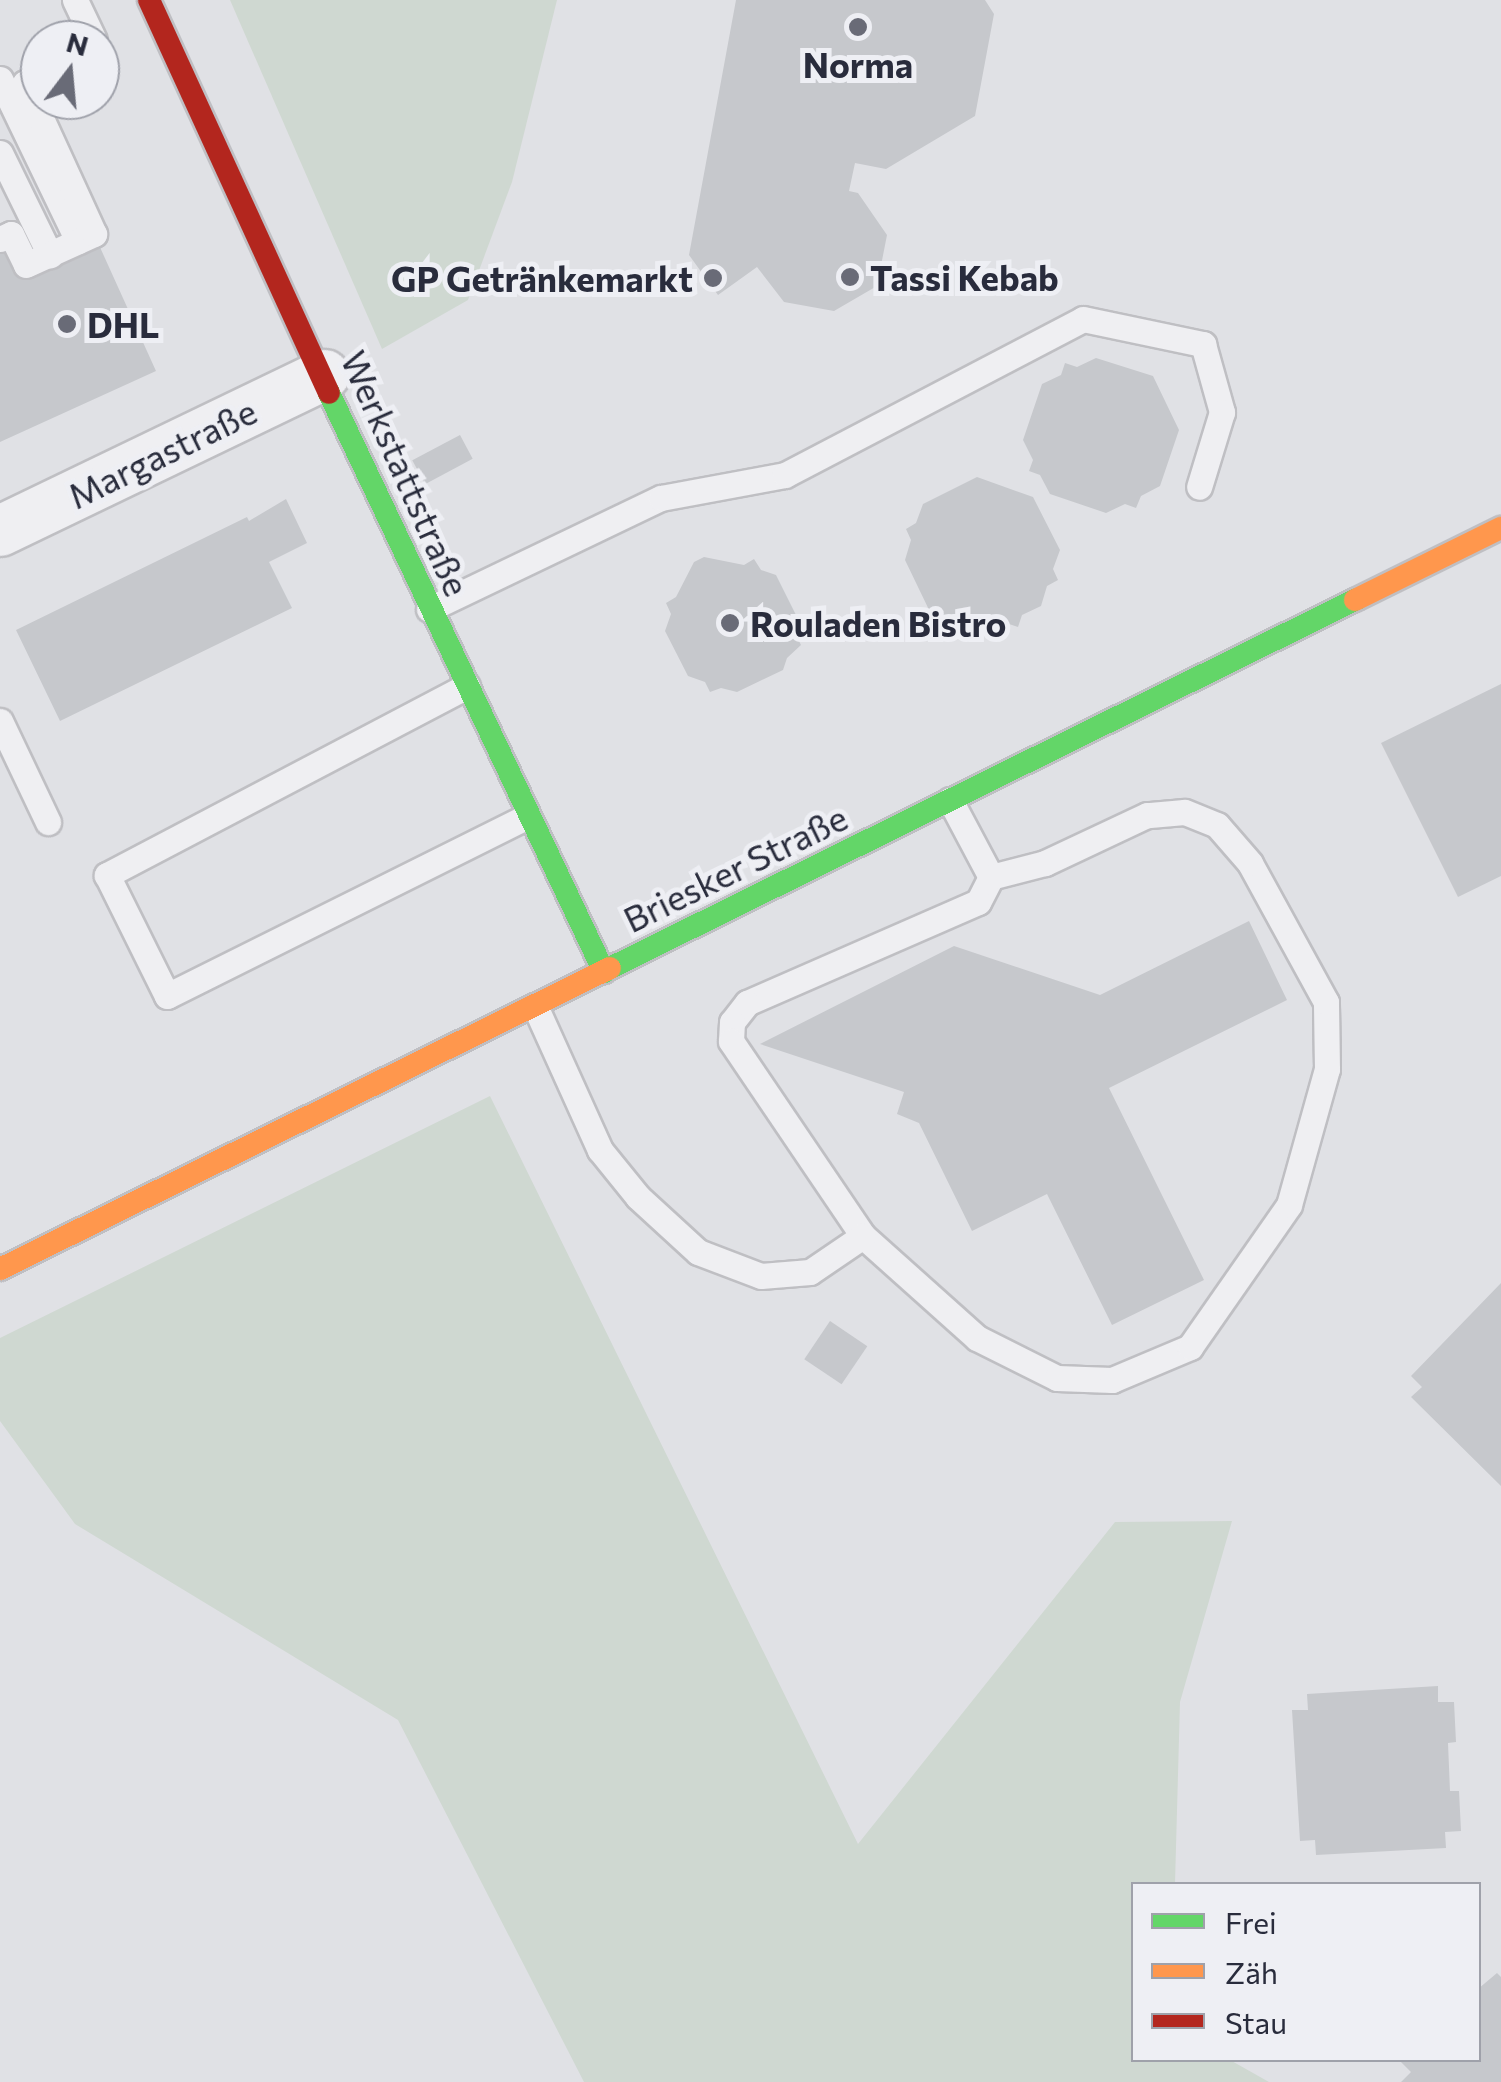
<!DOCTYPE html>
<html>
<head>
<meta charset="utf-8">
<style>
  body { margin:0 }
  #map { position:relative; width:1501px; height:2082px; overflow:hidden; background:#e0e1e5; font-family:Commissioner,sans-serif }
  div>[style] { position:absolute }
  .green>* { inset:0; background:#cfd8d1 }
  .building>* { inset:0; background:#c6c8cc; transform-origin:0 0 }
  .roads { filter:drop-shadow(2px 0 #bfbfc3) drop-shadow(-2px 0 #bfbfc3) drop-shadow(0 2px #bfbfc3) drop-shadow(0 -2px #bfbfc3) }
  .lane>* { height:25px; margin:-12.5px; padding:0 12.5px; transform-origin:12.5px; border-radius:12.5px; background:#efeff2 }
  .street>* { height:50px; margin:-25px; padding:0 25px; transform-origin:25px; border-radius:25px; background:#efeff2 }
  .fast>* { height:22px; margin:-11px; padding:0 11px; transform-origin:11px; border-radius:11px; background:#63d668 }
  .slow>* { height:22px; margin:-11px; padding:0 11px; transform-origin:11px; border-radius:11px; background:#ff974d }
  .jam>* { height:22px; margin:-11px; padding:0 11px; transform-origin:11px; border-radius:11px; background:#b3261e }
  .dots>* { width:28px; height:28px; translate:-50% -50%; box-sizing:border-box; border:5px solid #eeeff4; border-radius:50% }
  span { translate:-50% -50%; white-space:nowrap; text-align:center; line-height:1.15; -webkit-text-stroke:10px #eeeff4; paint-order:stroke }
  .poi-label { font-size:35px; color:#292c3c; font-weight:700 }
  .left { translate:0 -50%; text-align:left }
  .right { translate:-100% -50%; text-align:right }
  .street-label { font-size:35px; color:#292c3c }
  .legend { position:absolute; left:1131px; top:1882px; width:350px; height:180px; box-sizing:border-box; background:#eeeff4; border:2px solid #9fa1aa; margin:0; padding:12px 18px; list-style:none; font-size:30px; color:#292c3c }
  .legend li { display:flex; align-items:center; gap:20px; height:50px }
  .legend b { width:50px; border:2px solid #9fa1aa }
  .north { position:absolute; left:20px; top:20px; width:100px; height:100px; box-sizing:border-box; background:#eeeff4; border:2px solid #9fa1aa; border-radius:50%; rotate:16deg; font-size:28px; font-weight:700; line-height:40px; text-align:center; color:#292c3c }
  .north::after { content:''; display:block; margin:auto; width:35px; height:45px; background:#696b77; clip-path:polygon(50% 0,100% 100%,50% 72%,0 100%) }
</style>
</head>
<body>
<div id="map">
  <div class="green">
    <div style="clip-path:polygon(230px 0,557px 0,512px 182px,468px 300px,382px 349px)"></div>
    <div style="clip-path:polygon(490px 1096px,858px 1844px,1115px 1522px,1232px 1521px,1180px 1702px,1175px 1884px,1134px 1884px,1134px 2060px,1230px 2060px,1269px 2082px,584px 2082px,398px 1720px,75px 1524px,0 1421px,0 1338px)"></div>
  </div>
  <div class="building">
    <div style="clip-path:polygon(736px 0,985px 0,994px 14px,975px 116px,886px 169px,855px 163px,849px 191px,858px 193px,887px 235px,877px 286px,834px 311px,784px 302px,757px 267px,718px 295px,689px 255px)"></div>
    <div style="clip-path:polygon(94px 234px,156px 371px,0 442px,0 239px,26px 265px)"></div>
    <div style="clip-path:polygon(1096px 358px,1153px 376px,1179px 430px,1160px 486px,1141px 496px,1136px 508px,1125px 504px,1106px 513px,1050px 494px,1040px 475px,1029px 471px,1033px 460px,1023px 440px,1042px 384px,1061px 375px,1065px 363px,1077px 367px)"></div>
    <div style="left:460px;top:435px;width:27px;height:54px;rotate:62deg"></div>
    <div style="clip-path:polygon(977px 477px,1033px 497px,1060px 550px,1053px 569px,1058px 580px,1047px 586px,1041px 606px,1022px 615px,1018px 627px,1006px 623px,987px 632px,968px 625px,957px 631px,950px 620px,931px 614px,905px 560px,911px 540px,906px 529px,916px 523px,923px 504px)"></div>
    <div style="clip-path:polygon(286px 499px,307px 543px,269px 562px,292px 608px,60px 721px,16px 630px,247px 517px,249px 521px)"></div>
    <div style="clip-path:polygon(704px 557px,744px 565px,754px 559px,761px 570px,776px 575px,799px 621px,795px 633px,801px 645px,787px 658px,783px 670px,737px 692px,721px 688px,710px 692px,705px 682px,688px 676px,665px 631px,671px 614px,666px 603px,676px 597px,694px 562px)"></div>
    <div style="clip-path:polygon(1501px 684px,1501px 876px,1458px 897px,1381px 743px)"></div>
    <div style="clip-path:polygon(1249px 921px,1287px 1000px,1109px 1088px,1204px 1280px,1112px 1325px,1047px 1194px,972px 1231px,919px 1123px,897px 1114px,904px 1092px,760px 1044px,954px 946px,1100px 995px)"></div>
    <div style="clip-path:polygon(1501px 1283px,1501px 1486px,1411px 1397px,1422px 1387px,1411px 1376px)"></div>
    <div style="left:830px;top:1321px;width:45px;height:46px;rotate:34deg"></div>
    <div style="clip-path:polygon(1438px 1686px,1438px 1702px,1454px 1702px,1456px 1742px,1448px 1743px,1450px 1791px,1459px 1791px,1461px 1831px,1445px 1832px,1446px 1848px,1316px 1855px,1315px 1840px,1300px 1841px,1292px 1710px,1308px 1710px,1307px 1694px)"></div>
    <div style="clip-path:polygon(1497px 1973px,1501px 1977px,1501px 2082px,1401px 2082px,1411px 2072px,1399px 2060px,1478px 2060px,1478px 1989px)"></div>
  </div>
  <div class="roads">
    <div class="lane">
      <div style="left:75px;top:0;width:44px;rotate:64.6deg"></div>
      <div style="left:0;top:79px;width:180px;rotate:64.3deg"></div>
      <div style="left:0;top:153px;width:114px;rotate:63.9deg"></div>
      <div style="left:0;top:239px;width:12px;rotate:-24deg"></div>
      <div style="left:11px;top:234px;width:34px;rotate:64deg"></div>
      <div style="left:26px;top:265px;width:75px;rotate:-24.5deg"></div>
      <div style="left:94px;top:234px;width:166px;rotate:-114.6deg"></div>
      <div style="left:25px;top:83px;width:16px;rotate:-22deg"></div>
      <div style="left:429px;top:609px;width:257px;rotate:-25.6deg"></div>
      <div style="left:661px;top:498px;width:126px;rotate:-10.5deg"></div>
      <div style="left:785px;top:475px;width:336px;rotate:-27.6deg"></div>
      <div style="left:1083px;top:319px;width:123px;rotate:11.8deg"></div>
      <div style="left:1203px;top:344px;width:71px;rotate:74.4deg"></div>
      <div style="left:1222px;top:412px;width:78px;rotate:107deg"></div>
      <div style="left:467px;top:686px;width:407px;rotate:152.3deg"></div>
      <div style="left:107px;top:875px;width:135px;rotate:63.6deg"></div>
      <div style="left:167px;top:996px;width:403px;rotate:-26.5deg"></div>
      <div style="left:0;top:721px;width:112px;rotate:64.6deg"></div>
      <div style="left:950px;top:800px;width:87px;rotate:62deg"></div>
      <div style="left:991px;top:877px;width:28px;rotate:117deg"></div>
      <div style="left:978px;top:902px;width:252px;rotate:156.4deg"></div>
      <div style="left:747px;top:1003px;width:24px;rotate:128deg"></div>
      <div style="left:732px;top:1022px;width:19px;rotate:93deg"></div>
      <div style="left:731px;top:1041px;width:235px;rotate:55.9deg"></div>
      <div style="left:863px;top:1236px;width:153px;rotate:41.8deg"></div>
      <div style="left:977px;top:1338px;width:89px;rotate:26.6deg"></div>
      <div style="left:1057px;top:1378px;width:55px;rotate:2.1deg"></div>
      <div style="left:1112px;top:1380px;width:85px;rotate:-22.9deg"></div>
      <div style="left:1190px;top:1347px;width:173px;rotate:-55.1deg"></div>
      <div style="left:1289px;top:1205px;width:141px;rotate:-74.4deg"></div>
      <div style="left:1327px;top:1069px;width:67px;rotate:-90.9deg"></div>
      <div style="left:1326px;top:1002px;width:158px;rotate:-118.7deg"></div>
      <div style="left:1250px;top:863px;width:50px;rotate:-131deg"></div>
      <div style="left:1217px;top:825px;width:35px;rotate:-158deg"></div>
      <div style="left:1184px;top:812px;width:37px;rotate:175deg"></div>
      <div style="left:1147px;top:815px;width:113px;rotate:154.8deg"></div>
      <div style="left:1045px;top:863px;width:56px;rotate:165.5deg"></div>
      <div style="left:535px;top:1006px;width:158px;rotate:65.7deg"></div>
      <div style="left:600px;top:1150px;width:60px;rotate:51deg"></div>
      <div style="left:638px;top:1197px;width:81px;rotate:42.5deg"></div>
      <div style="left:698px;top:1252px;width:67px;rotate:20.9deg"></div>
      <div style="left:761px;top:1276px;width:49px;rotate:-4.7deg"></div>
      <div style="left:810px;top:1272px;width:64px;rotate:-34.2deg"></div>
    </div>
    <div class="street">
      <div style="left:0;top:531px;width:360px;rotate:-25.7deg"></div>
    </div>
    <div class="fast">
      <div style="left:329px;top:393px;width:641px;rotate:64.59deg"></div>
      <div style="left:610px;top:968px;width:831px;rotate:-26.29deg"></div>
    </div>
    <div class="slow">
      <div style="left:1355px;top:600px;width:163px;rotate:-26.3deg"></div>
      <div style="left:0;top:1269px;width:680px;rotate:-26.26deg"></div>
    </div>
    <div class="jam">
      <div style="left:149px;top:0;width:432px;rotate:65.4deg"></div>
    </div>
  </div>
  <div class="dots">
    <div style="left:858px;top:27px;background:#696b77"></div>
    <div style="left:850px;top:277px;background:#696b77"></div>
    <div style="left:713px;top:278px;background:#696b77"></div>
    <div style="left:67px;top:324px;background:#696b77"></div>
    <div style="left:730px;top:623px;background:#696b77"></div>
  </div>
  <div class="poi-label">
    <span style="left:858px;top:64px">Norma</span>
    <span class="left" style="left:870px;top:277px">Tassi Kebab</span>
    <span class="right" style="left:693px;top:278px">GP Getränkemarkt</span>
    <span class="left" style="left:87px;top:324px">DHL</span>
    <span class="left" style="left:750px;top:623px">Rouladen Bistro</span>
  </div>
  <div class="street-label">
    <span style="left:162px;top:453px;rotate:-26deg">Margastraße</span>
    <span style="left:406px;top:473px;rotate:66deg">Werkstattstraße</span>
    <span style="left:735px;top:868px;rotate:-26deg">Briesker Straße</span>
  </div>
  <ul class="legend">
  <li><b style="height:12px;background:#63d668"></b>Frei</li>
  <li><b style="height:12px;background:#ff974d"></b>Zäh</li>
  <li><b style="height:12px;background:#b3261e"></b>Stau</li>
  </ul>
  <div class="north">N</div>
</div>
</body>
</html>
